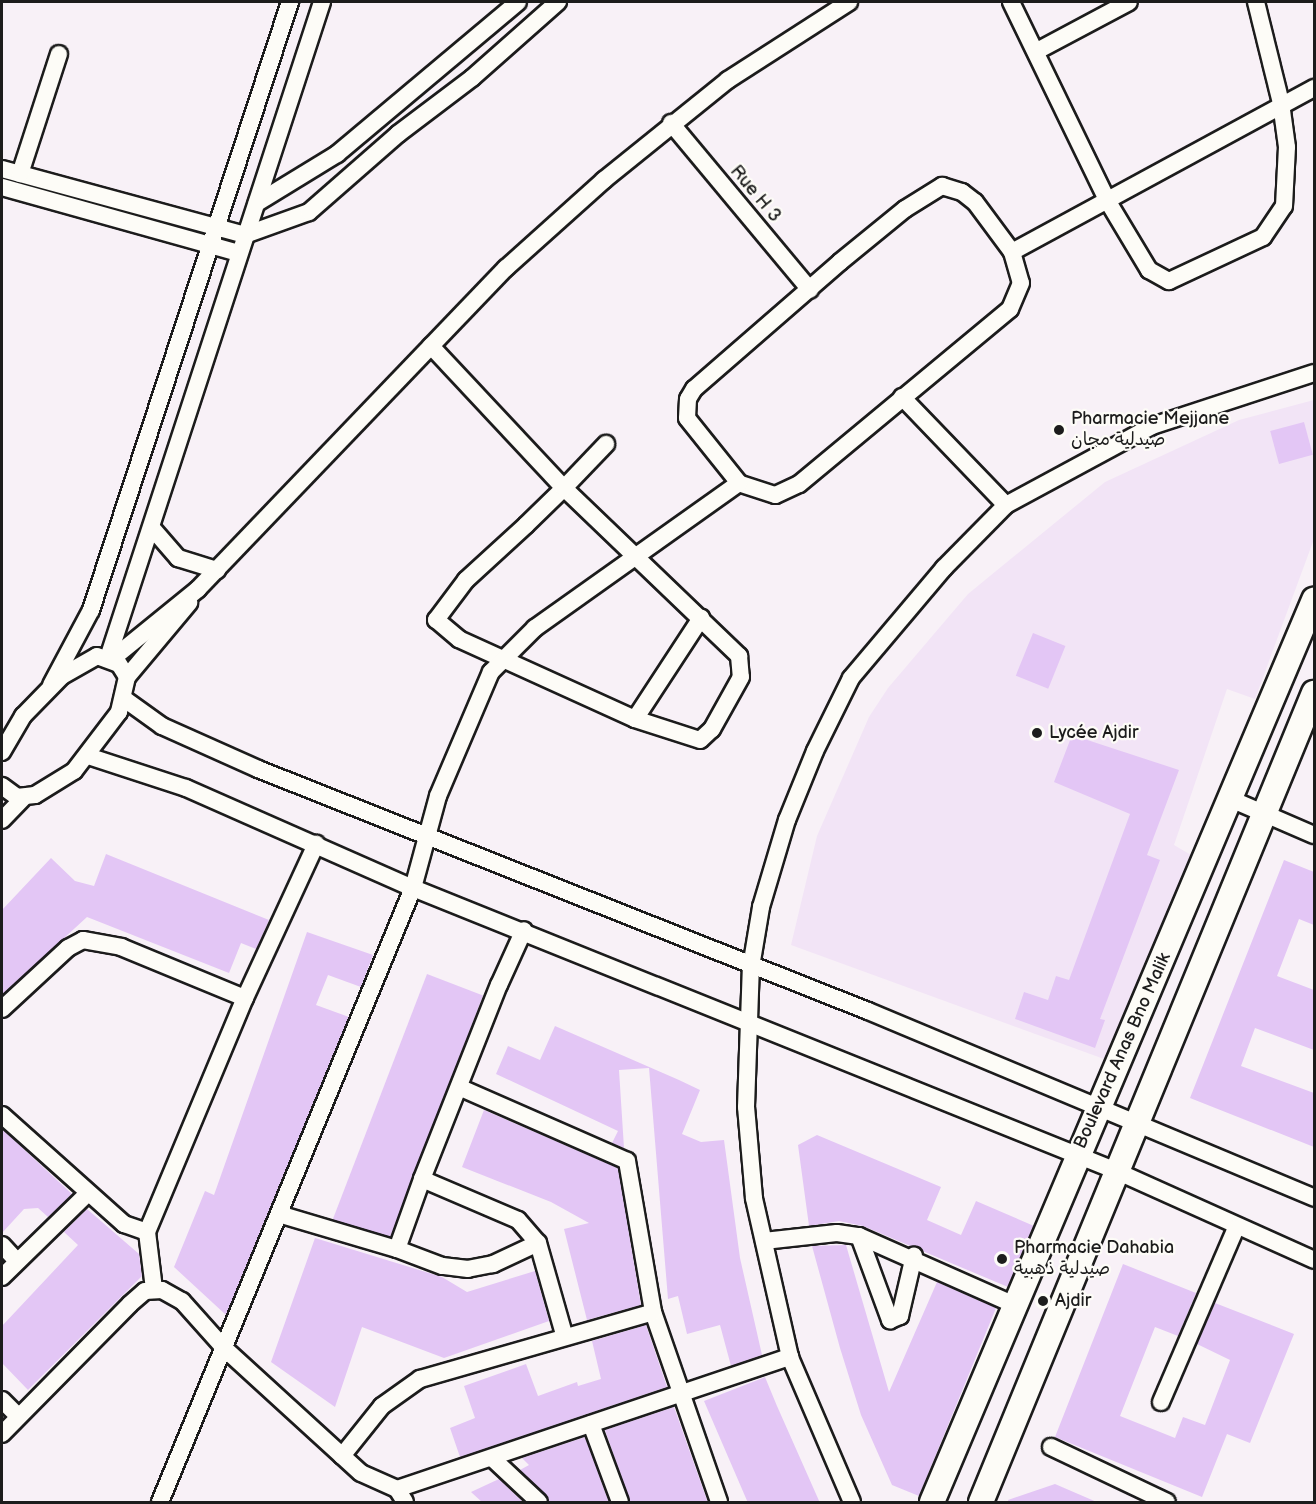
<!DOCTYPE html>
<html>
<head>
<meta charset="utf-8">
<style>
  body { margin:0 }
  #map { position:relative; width:1316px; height:1504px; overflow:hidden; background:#f8f1f7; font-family:"Balsamiq Sans","Playpen Sans Arabic",sans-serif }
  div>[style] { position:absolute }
  .built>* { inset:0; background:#f2e4f6 }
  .building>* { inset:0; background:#e3c6f5; transform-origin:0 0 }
  .roads { filter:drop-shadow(2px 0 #1c1c1c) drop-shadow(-2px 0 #1c1c1c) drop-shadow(0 2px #1c1c1c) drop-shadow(0 -2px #1c1c1c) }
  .street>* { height:16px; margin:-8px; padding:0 8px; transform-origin:8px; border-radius:8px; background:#fdfcf7 }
  .secondary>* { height:24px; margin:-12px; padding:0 12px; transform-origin:12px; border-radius:12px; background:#fdfcf7 }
  .dots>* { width:16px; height:16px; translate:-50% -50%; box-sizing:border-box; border:3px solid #fdfcf7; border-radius:50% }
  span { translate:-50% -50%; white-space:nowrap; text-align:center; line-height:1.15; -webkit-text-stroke:4.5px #fdfcf7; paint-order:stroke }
  .street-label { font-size:18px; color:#1c1c1c }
  .poi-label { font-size:18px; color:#1c1c1c }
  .left { translate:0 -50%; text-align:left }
  .frame { position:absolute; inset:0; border:3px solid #1c1c1c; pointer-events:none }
</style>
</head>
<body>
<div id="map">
  <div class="built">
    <div style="clip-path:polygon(1314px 400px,1314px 539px,1255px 699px,1227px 689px,1174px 845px,1191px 855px,1104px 1059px,791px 945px,817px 836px,869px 717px,888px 688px,968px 594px,1105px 482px,1239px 420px)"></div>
  </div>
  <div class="building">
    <div style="left:1304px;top:422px;width:34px;height:35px;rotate:75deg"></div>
    <div style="left:1033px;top:633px;width:35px;height:46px;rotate:22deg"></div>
    <div style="clip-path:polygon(1072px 735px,1179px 770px,1147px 855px,1160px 860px,1100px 1019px,1105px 1020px,1095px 1048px,1015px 1019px,1024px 992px,1048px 1000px,1056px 976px,1069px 980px,1130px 814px,1054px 782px)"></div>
    <div style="clip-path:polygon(106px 854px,269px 920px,256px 949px,241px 943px,229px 973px,87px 917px,2px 995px,2px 910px,51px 858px,75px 881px,94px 886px)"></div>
    <div style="clip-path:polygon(1284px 860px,1314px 872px,1314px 925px,1299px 919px,1277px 976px,1314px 990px,1314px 1050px,1255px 1028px,1241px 1066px,1314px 1093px,1314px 1147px,1190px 1098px)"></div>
    <div style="clip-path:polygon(307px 932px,373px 955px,361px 987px,328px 975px,316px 1005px,349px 1017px,226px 1315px,174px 1267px,205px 1191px,214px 1195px)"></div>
    <div style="left:427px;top:974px;width:60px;height:263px;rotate:21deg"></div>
    <div style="clip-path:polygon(555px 1026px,679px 1080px,700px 1090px,682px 1134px,701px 1142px,724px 1140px,740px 1258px,762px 1355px,731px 1366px,720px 1325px,687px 1334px,678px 1296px,668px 1299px,649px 1068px,619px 1070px,624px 1148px,612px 1143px,618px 1131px,496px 1074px,508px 1046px,540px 1060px)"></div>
    <div style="clip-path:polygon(484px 1110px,618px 1168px,641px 1305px,587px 1320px,564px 1229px,589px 1223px,551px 1202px,462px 1167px)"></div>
    <div style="clip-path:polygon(2px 1129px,72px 1194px,48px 1217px,38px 1208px,24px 1209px,2px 1233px)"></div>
    <div style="clip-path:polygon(817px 1135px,941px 1187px,927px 1220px,961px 1235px,976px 1201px,1034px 1226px,1008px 1287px,863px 1226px,839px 1221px,809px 1226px,798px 1145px)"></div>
    <div style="clip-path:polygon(87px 1209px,139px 1254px,142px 1276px,28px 1390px,2px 1363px,2px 1326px,78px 1245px,64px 1232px)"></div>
    <div style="clip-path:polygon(315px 1238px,442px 1277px,467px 1292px,535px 1271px,549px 1321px,444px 1358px,362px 1327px,335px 1407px,271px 1362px)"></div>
    <div style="clip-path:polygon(846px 1245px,889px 1392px,937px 1282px,996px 1308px,919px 1496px,892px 1485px,861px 1415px,840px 1348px,812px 1246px)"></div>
    <div style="clip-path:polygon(1123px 1264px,1196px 1293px,1178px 1336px,1155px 1327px,1120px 1416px,1175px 1438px,1183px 1417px,1205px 1425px,1230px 1360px,1197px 1344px,1215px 1303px,1294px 1334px,1250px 1443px,1227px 1434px,1202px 1497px,1055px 1437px)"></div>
    <div style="clip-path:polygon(646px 1325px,667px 1387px,460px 1457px,450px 1428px,475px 1418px,464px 1386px,526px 1364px,538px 1396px,577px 1382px,578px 1386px,601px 1379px,592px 1341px)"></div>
    <div style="clip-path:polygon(765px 1377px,777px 1406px,820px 1503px,748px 1503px,704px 1401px)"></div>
    <div style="clip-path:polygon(674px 1407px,708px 1503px,630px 1503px,605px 1430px)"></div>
    <div style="clip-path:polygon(585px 1437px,609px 1503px,549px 1503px,520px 1470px,529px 1465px,522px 1458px)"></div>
    <div style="clip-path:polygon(499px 1479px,524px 1503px,483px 1503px,471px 1492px)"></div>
    <div style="clip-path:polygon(1055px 1484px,1099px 1503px,1009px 1503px,1008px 1500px)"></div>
  </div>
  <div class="roads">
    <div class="street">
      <div style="left:1011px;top:2px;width:220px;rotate:64.1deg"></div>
      <div style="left:1107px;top:200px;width:82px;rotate:59deg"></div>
      <div style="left:1149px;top:270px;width:23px;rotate:29deg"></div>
      <div style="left:1169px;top:281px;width:104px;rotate:-25.1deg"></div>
      <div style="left:1263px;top:237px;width:37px;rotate:-56deg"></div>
      <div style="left:1284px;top:206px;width:59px;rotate:-87.1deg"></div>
      <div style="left:1287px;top:147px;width:44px;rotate:-97.8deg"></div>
      <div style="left:1281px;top:103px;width:104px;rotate:-103.9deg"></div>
      <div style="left:1037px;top:51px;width:104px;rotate:-28deg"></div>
      <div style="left:671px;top:123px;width:217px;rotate:50.2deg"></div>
      <div style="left:2px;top:169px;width:252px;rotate:15.2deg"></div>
      <div style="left:245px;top:235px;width:68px;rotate:-19.8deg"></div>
      <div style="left:309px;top:212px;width:118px;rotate:-41.2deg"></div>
      <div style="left:398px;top:134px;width:93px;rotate:-37.1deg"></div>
      <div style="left:472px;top:78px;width:115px;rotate:-41.5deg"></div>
      <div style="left:20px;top:174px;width:126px;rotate:-72deg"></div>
      <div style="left:942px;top:186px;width:21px;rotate:17deg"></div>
      <div style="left:962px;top:192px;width:16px;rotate:38deg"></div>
      <div style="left:975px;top:202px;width:62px;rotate:53.5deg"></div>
      <div style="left:1012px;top:252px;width:32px;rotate:74deg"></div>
      <div style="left:1021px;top:283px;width:28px;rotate:113deg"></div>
      <div style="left:1010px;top:309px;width:274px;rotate:140.3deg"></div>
      <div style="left:799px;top:484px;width:26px;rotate:155deg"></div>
      <div style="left:775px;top:495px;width:38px;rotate:-162deg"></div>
      <div style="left:739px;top:483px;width:83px;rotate:-128.7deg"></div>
      <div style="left:687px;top:418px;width:19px;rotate:-87deg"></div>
      <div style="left:688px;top:399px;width:12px;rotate:-59deg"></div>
      <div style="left:694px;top:389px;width:194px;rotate:-41deg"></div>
      <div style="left:840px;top:262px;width:84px;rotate:-39.2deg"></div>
      <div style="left:905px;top:209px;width:44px;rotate:-31.9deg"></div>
      <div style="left:2px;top:187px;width:246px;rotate:15.6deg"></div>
      <div style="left:257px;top:203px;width:94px;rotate:-31.5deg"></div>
      <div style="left:337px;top:154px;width:236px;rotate:-40deg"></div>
      <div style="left:1012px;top:252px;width:344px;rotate:-28.5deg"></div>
      <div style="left:431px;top:346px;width:195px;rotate:46.9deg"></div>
      <div style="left:564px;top:488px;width:243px;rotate:43.8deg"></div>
      <div style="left:739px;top:656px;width:21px;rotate:85deg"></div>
      <div style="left:741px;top:677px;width:60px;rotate:119.1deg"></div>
      <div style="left:712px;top:729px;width:16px;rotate:137deg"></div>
      <div style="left:700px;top:740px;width:68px;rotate:-162.1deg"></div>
      <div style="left:635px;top:719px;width:193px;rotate:-155.6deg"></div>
      <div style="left:459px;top:639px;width:30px;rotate:-140deg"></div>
      <div style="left:436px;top:620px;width:50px;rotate:-53.1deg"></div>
      <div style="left:466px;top:580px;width:81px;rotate:-42.5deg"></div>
      <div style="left:526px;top:525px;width:53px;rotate:-44.2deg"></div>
      <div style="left:564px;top:488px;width:61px;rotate:-46.3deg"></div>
      <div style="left:902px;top:397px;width:150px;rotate:46.1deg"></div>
      <div style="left:152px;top:528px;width:40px;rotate:49deg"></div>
      <div style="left:178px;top:558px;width:41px;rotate:17.1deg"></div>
      <div style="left:108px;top:658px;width:690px;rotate:-71.93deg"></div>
      <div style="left:112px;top:659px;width:111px;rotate:-39.1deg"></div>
      <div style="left:198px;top:589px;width:445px;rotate:-46.2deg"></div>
      <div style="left:506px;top:268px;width:132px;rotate:-41.9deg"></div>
      <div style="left:604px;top:180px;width:159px;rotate:-38.9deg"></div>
      <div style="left:728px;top:80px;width:144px;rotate:-32.8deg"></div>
      <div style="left:127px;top:677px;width:97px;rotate:-50deg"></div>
      <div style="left:51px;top:685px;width:85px;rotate:-61.9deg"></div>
      <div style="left:91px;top:610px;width:640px;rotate:-71.88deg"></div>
      <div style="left:123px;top:698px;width:48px;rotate:35.7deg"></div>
      <div style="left:162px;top:726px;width:105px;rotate:24.1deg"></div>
      <div style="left:258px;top:769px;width:656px;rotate:21.64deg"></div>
      <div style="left:868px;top:1011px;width:484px;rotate:22.7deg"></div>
      <div style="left:635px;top:719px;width:121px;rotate:-56.8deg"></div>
      <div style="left:2px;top:752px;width:42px;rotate:-59.7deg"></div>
      <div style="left:23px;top:716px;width:56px;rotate:-45.7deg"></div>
      <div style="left:62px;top:676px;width:40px;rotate:-29.7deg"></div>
      <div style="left:97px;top:656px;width:23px;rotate:20deg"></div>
      <div style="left:119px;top:664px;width:15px;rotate:58deg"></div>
      <div style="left:127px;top:677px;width:36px;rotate:103deg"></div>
      <div style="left:119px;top:712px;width:74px;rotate:127.3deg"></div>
      <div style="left:74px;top:771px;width:46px;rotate:148.4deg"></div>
      <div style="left:35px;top:795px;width:18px;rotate:174deg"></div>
      <div style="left:17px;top:797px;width:19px;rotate:-144deg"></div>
      <div style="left:88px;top:756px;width:103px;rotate:18.1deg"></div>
      <div style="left:186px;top:788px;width:248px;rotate:23.8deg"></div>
      <div style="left:413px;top:888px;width:756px;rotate:21.91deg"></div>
      <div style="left:1114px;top:1170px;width:219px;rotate:24.2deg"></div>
      <div style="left:1233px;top:800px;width:88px;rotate:23.4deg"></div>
      <div style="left:2px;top:820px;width:32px;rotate:-46deg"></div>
      <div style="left:2px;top:1009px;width:90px;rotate:-42.7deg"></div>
      <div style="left:68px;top:948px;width:17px;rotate:-28deg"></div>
      <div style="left:83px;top:940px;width:39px;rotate:10deg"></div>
      <div style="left:121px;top:947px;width:134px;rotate:22.4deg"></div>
      <div style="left:461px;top:1088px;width:181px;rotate:23.7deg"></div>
      <div style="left:627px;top:1161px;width:153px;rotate:80.2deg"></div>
      <div style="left:653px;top:1312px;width:201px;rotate:70.8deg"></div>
      <div style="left:2px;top:1115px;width:164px;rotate:41.8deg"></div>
      <div style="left:124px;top:1224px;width:24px;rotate:19deg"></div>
      <div style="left:147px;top:1232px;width:254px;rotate:-67.3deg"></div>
      <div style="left:245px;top:998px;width:170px;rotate:-65.2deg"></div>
      <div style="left:422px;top:1179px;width:104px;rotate:23.1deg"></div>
      <div style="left:518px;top:1220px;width:30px;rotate:49deg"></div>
      <div style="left:538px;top:1243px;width:50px;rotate:155deg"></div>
      <div style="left:493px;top:1264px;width:25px;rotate:169deg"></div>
      <div style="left:468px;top:1269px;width:26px;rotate:-173deg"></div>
      <div style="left:442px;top:1266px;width:48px;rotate:-159.3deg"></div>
      <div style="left:397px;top:1249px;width:74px;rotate:-70.3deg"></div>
      <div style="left:422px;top:1179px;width:209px;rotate:-68.4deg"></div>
      <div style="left:499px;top:985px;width:60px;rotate:-65.6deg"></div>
      <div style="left:282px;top:1215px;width:120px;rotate:16.5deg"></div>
      <div style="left:147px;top:1232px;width:57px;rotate:83deg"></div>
      <div style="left:859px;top:1236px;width:90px;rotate:69.7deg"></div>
      <div style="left:890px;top:1320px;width:11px;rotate:-22deg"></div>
      <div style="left:900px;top:1316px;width:62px;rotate:-76.9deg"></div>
      <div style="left:764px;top:1241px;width:73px;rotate:-6.3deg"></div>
      <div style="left:837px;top:1233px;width:22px;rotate:8deg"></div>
      <div style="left:859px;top:1236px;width:171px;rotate:23.9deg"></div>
      <div style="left:538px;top:1243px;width:95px;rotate:74.1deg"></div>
      <div style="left:2px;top:1245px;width:22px;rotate:47deg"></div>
      <div style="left:2px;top:1277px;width:119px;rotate:-44.3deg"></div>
      <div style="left:2px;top:1400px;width:23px;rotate:45deg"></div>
      <div style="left:1161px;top:1402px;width:189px;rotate:-66.7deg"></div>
      <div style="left:591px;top:1424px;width:83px;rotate:69.6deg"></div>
      <div style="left:2px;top:1434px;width:182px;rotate:-45.4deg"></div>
      <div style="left:130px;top:1304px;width:20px;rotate:-41deg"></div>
      <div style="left:145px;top:1291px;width:17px;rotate:-3deg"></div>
      <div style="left:162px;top:1290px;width:23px;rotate:29deg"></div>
      <div style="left:182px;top:1301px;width:63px;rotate:48.2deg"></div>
      <div style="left:224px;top:1348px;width:185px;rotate:42.4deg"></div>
      <div style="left:361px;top:1473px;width:39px;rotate:24deg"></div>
      <div style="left:397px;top:1489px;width:15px;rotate:58deg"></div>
      <div style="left:1051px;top:1447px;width:128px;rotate:25.4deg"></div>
      <div style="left:342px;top:1456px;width:64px;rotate:-51.3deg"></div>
      <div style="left:382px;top:1406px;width:47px;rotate:-35.4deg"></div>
      <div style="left:420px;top:1379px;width:242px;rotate:-16deg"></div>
      <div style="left:492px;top:1458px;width:64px;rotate:43.1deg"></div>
      <div style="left:397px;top:1489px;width:415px;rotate:-18.6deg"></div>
      <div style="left:160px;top:1502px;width:664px;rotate:-67.61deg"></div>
      <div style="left:413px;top:888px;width:95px;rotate:-74.8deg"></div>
      <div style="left:438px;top:796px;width:135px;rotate:-66.9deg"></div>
      <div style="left:491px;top:672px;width:62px;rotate:-45deg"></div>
      <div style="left:535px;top:628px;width:250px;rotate:-35.4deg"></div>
      <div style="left:852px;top:1502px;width:158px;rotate:-113.2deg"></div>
      <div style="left:790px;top:1357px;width:163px;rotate:-102.8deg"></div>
      <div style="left:754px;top:1198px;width:91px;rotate:-95deg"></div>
      <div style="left:746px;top:1107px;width:140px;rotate:-88deg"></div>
      <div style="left:751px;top:967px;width:61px;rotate:-80.5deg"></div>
      <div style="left:761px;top:907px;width:91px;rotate:-73.4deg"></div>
      <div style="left:787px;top:820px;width:74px;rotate:-67.9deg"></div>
      <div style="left:815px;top:751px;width:81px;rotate:-63.7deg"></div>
      <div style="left:851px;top:678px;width:144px;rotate:-49.8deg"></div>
      <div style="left:944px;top:568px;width:88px;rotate:-45.5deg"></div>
      <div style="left:1006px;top:505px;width:166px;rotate:-28.4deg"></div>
      <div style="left:1152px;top:426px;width:170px;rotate:-18.1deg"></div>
    </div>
    <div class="secondary">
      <div style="left:932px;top:1502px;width:980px;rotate:-67.05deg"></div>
      <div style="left:981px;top:1502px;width:875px;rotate:-67.63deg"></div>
    </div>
  </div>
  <div class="dots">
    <div style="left:1059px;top:430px;background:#1c1c1c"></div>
    <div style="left:1037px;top:733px;background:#1c1c1c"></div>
    <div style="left:1002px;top:1259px;background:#1c1c1c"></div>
    <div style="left:1043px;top:1301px;background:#1c1c1c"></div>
  </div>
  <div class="street-label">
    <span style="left:755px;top:194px;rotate:50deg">Rue H 3</span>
    <span style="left:1123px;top:1051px;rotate:-66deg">Boulevard Anas Bno Malik</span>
  </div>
  <div class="poi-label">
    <span class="left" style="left:1071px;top:430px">Pharmacie Mejjane<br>صيدلية مجان</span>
    <span class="left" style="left:1049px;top:733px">Lycée Ajdir</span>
    <span class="left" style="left:1014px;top:1259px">Pharmacie Dahabia<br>صيدلية ذهبية</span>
    <span class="left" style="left:1055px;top:1301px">Ajdir</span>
  </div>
  <div class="frame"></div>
</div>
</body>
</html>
